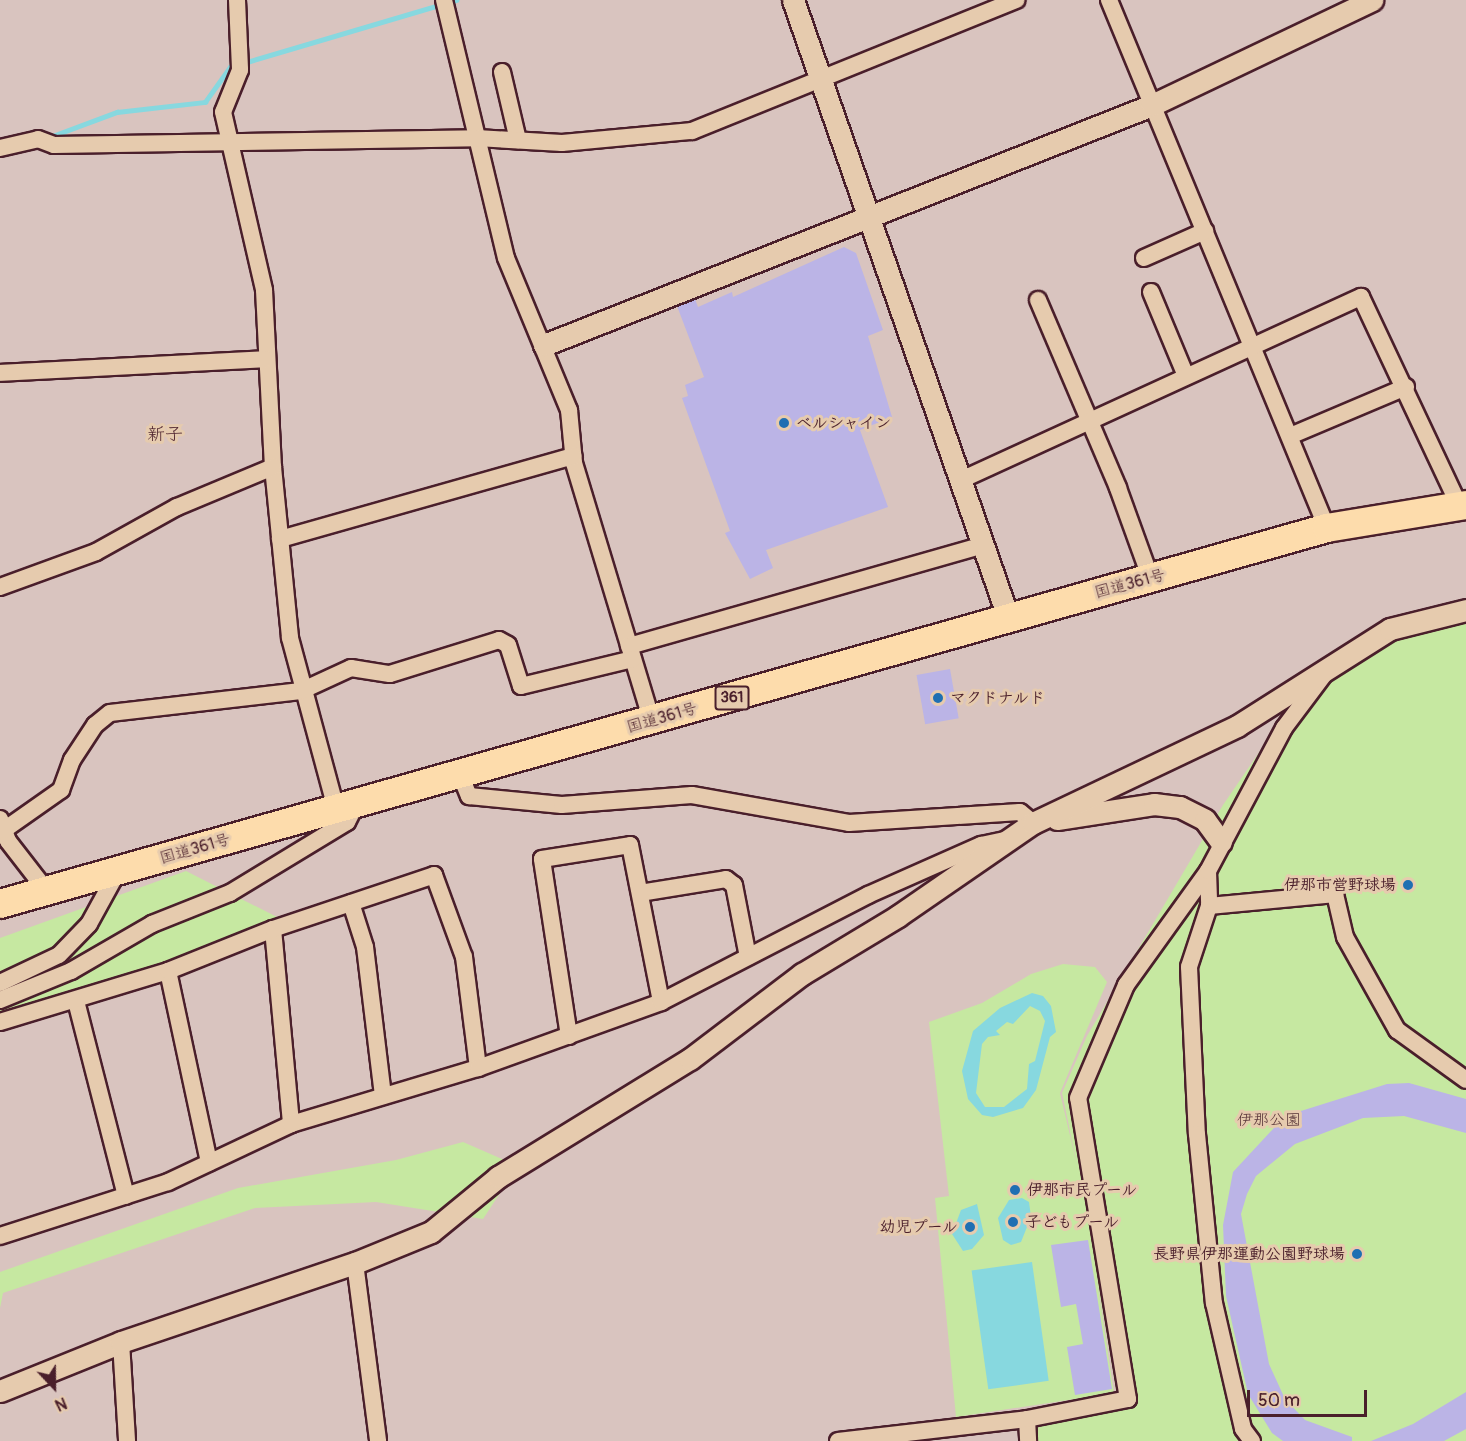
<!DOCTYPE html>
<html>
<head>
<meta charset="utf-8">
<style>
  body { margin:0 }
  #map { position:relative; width:1466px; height:1441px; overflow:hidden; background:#d9c4bf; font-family:Pangolin,"Klee One",sans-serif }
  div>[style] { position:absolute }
  .green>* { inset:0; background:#c6e8a1 }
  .water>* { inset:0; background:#87d8df; transform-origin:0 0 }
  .stream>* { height:4.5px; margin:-2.25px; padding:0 2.25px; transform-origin:2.25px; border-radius:2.25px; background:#87d8df }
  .building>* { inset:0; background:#bbb4e6; transform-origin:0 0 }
  .roads { filter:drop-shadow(2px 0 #4a1f2b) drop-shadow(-2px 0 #4a1f2b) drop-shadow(0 2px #4a1f2b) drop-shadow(0 -2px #4a1f2b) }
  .minor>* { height:16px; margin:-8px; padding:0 8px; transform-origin:8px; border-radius:8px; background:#e6cbae }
  .tertiary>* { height:21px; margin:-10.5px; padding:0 10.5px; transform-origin:10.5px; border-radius:10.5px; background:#e6cbae }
  .trunk>* { height:28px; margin:-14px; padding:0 14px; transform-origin:14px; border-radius:14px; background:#fddcac }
  .dots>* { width:16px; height:16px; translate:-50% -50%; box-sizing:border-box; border:3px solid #e6cbae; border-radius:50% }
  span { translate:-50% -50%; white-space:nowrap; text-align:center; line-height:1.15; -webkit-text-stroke:6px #e6cbae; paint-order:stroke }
  .shield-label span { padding:2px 4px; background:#e6cbae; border:2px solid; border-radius:4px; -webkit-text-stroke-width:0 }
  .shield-label { font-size:15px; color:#4a1f2b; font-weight:700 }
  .poi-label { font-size:16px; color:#4a1f2b; font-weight:700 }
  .left { translate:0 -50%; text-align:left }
  .right { translate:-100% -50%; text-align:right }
  .street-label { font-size:16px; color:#4a1f2b }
  .park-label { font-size:16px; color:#563337 }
  .neighbourhood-label { font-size:18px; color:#4a1f2b }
  .north { position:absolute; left:24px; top:1357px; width:60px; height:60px; -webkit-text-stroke:4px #e6cbae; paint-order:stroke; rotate:158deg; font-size:16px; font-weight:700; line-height:24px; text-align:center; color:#4a1f2b }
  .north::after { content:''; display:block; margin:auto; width:21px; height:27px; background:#4a1f2b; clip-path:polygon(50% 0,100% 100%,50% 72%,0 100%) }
  .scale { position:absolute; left:1247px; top:1390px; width:120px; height:27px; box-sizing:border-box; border:3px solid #4a1f2b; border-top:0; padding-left:8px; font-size:18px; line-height:21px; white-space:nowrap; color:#4a1f2b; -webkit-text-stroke:4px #e6cbae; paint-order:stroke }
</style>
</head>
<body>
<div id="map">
  <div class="green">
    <div style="clip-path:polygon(1466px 600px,1466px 1441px,1029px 1441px,1028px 1412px,1117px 1395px,1096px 1274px,1114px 1393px,956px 1417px,935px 1198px,949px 1196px,929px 1022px,982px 1003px,1031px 974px,1063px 964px,1095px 967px,1107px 982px,1060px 1093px,1077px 1165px,1062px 1093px,1087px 1036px,1223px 805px,1325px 656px,1386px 620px)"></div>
    <div style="clip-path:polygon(186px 871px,277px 917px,0 1031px,0 938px)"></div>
    <div style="clip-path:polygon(463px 1142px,518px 1166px,483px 1219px,376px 1202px,255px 1208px,3px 1293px,0 1308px,0 1272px,238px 1188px,396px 1160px)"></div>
  </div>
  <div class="water">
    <div style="clip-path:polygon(evenodd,1032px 993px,1043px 996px,1051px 1006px,1056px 1032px,1050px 1037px,1036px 1090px,1023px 1108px,993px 1117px,982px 1115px,968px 1099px,962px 1071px,973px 1031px,1000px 1008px,1032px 993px,1030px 1006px,1040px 1011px,1045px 1021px,1035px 1061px,1029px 1064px,1027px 1089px,1004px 1107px,985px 1107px,976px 1093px,982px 1044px,988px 1037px,1000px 1035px,996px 1031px,1007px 1022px,1013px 1024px,1030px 1006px)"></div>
    <div style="clip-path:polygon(1022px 1198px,1029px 1202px,1031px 1217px,1021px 1242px,1011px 1245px,1003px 1240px,998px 1218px,1009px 1200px)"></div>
    <div style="clip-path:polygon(977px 1204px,984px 1235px,972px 1249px,963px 1251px,952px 1234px,961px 1210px)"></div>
    <div style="left:1032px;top:1262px;width:120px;height:61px;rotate:82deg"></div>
  </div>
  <div class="stream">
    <div style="left:47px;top:138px;width:75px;rotate:-20.4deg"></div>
    <div style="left:117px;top:112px;width:89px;rotate:-6.5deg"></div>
    <div style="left:205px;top:102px;width:43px;rotate:-54.5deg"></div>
    <div style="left:230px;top:67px;width:236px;rotate:-16.5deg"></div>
  </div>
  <div class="building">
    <div style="clip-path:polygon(844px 247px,856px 253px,883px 330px,868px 336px,892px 417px,860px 430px,888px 507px,766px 550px,773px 568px,750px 579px,725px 533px,730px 531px,682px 398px,688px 396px,685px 385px,704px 377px,677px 306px,695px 299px,698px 307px,732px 292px,733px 297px)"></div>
    <div style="left:950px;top:669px;width:50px;height:34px;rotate:80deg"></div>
    <div style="clip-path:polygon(1409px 1083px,1466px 1099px,1466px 1133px,1404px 1116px,1363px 1118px,1295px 1144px,1256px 1176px,1247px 1194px,1241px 1214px,1269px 1364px,1285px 1399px,1305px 1420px,1352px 1437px,1352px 1441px,1283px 1441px,1272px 1433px,1248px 1394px,1226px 1296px,1223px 1225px,1233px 1172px,1285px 1116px,1387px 1084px)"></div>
    <div style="clip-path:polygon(1088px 1240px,1112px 1389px,1075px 1395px,1067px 1347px,1083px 1344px,1076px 1304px,1061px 1307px,1051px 1245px)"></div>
    <div style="clip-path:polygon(1466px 1392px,1466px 1429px,1444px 1441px,1371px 1441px,1413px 1424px)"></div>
  </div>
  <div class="roads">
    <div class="minor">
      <div style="left:237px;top:0;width:70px;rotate:87.5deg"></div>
      <div style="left:240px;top:70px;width:45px;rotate:112deg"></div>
      <div style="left:223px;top:112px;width:183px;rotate:77deg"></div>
      <div style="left:264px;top:290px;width:177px;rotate:87.1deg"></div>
      <div style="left:273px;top:467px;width:172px;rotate:84.3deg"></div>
      <div style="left:290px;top:638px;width:177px;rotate:74.9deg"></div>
      <div style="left:444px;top:0;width:265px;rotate:76.5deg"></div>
      <div style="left:506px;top:258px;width:165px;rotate:67.5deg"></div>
      <div style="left:569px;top:410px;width:53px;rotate:84.6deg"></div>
      <div style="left:574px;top:463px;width:270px;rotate:73.2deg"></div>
      <div style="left:1109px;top:0;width:571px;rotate:67.57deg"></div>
      <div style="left:502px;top:72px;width:70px;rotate:76.8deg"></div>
      <div style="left:0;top:148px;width:39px;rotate:-13deg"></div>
      <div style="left:38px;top:139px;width:17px;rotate:21deg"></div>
      <div style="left:54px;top:145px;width:423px;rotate:-0.9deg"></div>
      <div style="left:477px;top:138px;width:85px;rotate:3.4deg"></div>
      <div style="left:562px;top:143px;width:131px;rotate:-5.3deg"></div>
      <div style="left:692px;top:131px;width:350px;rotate:-22deg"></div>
      <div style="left:1144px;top:258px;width:67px;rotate:-23.9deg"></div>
      <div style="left:1151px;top:292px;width:91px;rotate:67.4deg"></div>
      <div style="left:1038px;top:300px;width:204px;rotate:66.9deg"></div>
      <div style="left:1118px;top:488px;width:97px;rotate:70.1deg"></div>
      <div style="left:0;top:373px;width:266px;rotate:-3deg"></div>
      <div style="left:1290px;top:436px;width:126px;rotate:-22.9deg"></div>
      <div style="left:961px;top:480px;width:440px;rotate:-24.6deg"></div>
      <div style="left:1361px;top:297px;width:230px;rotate:64.8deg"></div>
      <div style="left:280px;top:539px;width:305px;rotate:-15.8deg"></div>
      <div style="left:0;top:587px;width:102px;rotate:-20deg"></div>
      <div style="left:96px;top:552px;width:93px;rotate:-29.1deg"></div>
      <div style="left:177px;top:507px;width:104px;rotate:-22.6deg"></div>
      <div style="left:629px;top:646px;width:368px;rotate:-15.9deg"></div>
      <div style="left:460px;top:774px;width:24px;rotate:68deg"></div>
      <div style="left:469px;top:796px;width:93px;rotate:5.5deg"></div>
      <div style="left:562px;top:805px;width:130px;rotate:-4.4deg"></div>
      <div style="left:692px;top:795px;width:159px;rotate:10.1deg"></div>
      <div style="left:849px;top:823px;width:171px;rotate:-3.7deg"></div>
      <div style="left:1020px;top:812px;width:17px;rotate:40deg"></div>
      <div style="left:0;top:819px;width:23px;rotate:70deg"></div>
      <div style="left:8px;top:841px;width:62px;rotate:52.2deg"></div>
      <div style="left:4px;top:830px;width:70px;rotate:-35.1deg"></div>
      <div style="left:61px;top:790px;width:32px;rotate:-70deg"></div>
      <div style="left:72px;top:760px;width:42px;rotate:-56.7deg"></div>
      <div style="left:95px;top:725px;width:19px;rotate:-39deg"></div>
      <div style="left:110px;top:713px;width:192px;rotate:-6.6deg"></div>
      <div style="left:301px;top:691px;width:55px;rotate:-24.7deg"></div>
      <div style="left:351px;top:668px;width:39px;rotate:9deg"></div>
      <div style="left:390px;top:674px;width:114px;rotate:-17.3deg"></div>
      <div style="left:499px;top:640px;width:10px;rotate:29deg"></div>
      <div style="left:508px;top:645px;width:43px;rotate:72.4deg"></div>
      <div style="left:521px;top:686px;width:115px;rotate:-13.6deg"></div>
      <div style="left:1208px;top:871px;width:35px;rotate:88deg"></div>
      <div style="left:1209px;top:906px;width:64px;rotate:108.2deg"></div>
      <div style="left:1189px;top:967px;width:167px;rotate:87.3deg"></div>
      <div style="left:1197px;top:1134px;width:170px;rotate:84.3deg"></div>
      <div style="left:1214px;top:1303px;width:129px;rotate:77deg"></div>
      <div style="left:1243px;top:1429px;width:15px;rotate:53deg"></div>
      <div style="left:640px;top:893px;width:87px;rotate:-9.2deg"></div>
      <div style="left:726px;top:879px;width:10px;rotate:37deg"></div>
      <div style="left:734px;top:885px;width:73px;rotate:79deg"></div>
      <div style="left:351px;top:903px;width:46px;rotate:72.3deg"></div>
      <div style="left:365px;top:947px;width:150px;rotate:83.1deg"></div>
      <div style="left:1209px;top:906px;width:127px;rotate:-5.4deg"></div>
      <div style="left:1335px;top:894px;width:44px;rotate:76.9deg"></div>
      <div style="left:1345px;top:937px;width:107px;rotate:60.8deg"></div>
      <div style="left:1397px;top:1030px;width:85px;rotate:35.9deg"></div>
      <div style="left:273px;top:929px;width:196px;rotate:84.7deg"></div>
      <div style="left:168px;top:971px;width:196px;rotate:77.9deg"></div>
      <div style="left:0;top:983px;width:65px;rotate:-25.4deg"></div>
      <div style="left:59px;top:955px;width:43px;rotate:-45.9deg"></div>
      <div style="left:89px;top:924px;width:60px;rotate:-61.3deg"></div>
      <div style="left:0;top:1000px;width:77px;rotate:-22.2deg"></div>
      <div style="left:71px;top:971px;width:94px;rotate:-30.1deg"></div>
      <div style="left:152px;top:924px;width:84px;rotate:-21.7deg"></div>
      <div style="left:230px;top:893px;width:137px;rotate:-31.3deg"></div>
      <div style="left:347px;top:822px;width:22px;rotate:-63deg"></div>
      <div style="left:76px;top:1001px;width:201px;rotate:75.6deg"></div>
      <div style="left:0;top:1022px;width:176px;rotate:-16.9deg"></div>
      <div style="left:168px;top:971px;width:113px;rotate:-21.8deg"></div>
      <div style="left:273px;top:929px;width:170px;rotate:-18.5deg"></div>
      <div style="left:434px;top:875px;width:87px;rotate:69.9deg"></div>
      <div style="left:464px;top:957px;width:112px;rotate:82.8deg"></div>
      <div style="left:569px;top:1036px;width:179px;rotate:-98.7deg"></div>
      <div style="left:542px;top:859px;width:89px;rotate:-9deg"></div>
      <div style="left:630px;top:845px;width:160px;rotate:78.8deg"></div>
      <div style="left:0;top:1236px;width:176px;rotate:-17.8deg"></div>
      <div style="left:168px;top:1182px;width:136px;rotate:-25.2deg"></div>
      <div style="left:291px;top:1124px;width:195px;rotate:-16.7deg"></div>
      <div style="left:478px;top:1068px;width:195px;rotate:-19.8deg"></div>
      <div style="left:661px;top:1002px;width:233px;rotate:-27.3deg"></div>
      <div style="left:868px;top:895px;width:124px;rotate:-23.9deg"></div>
      <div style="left:981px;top:845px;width:24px;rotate:-12deg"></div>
      <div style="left:355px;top:1263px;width:179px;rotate:82.6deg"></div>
      <div style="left:121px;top:1342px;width:99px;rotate:86.5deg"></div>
      <div style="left:1027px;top:1419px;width:22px;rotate:87deg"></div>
      <div style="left:838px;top:1441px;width:190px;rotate:-6.6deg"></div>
      <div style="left:1027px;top:1419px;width:103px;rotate:-11.2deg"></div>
      <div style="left:1128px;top:1399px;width:305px;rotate:-99.4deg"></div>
      <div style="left:1078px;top:1098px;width:123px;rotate:-67deg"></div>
      <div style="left:1126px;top:985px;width:140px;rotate:-54.3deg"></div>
      <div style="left:1208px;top:871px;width:162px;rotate:-62deg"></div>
      <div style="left:1284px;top:728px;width:70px;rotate:-53.1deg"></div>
    </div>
    <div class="tertiary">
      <div style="left:793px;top:0;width:653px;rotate:70.79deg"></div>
      <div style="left:544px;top:345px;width:654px;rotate:-21.54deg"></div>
      <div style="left:1152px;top:105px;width:244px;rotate:-25.5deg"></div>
      <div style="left:1057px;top:819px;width:98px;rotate:-8.8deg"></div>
      <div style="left:1154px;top:804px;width:26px;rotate:7deg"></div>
      <div style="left:1180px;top:807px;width:28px;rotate:27deg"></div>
      <div style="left:1205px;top:820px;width:27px;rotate:54deg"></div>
      <div style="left:0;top:1391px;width:131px;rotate:-22deg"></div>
      <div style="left:121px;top:1342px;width:247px;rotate:-18.7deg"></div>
      <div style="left:355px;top:1263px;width:82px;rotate:-22.2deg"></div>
      <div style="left:431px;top:1232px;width:87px;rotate:-39.4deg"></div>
      <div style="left:498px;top:1177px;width:225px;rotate:-31.6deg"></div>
      <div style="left:690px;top:1059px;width:141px;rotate:-37.2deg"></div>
      <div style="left:802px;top:974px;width:112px;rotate:-31.1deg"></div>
      <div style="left:898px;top:916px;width:164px;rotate:-34.6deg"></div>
      <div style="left:1033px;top:823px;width:226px;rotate:-25.4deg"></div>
      <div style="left:1237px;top:726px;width:181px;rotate:-32.4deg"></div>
      <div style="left:1390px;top:629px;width:78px;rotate:-14deg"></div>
    </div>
    <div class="trunk">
      <div style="left:0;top:904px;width:1379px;rotate:-15.82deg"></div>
      <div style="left:1327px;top:528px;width:141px;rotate:-9.4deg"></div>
    </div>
  </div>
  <div class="dots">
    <div style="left:784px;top:423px;background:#1f6fb2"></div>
    <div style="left:938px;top:698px;background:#1f6fb2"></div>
    <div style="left:1408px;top:885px;background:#1f6fb2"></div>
    <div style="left:1015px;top:1190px;background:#1f6fb2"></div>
    <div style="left:1013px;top:1222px;background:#1f6fb2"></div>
    <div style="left:970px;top:1227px;background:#1f6fb2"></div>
    <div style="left:1357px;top:1254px;background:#1f6fb2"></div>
  </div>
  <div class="shield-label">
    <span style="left:732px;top:698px">361</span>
  </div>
  <div class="poi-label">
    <span class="left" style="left:796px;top:423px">ベルシャイン</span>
    <span class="left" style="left:950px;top:698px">マクドナルド</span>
    <span class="right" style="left:1396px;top:885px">伊那市営野球場</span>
    <span class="left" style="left:1027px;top:1190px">伊那市民プール</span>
    <span class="left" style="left:1025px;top:1222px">子どもプール</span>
    <span class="right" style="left:958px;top:1227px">幼児プール</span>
    <span class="right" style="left:1345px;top:1254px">長野県伊那運動公園野球場</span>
  </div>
  <div class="street-label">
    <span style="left:1130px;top:584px;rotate:-15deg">国道361号</span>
    <span style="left:662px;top:718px;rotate:-16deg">国道361号</span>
    <span style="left:195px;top:849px;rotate:-16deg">国道361号</span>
  </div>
  <div class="park-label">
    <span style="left:1269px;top:1120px">伊那公園</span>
  </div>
  <div class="neighbourhood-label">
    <span style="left:165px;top:435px">新子</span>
  </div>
  <div class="north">N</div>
  <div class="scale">50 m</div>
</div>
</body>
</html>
